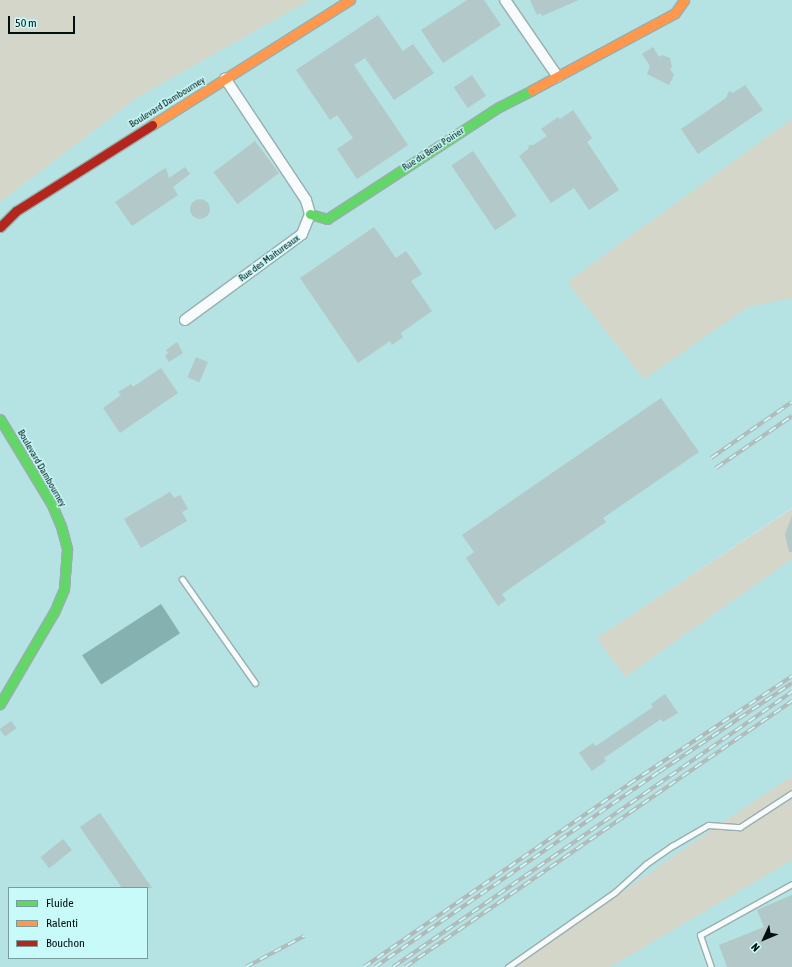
<!DOCTYPE html>
<html>
<head>
<meta charset="utf-8">
<style>
  body { margin:0 }
  #map { position:relative; width:792px; height:967px; overflow:hidden; background:#c7e2e2; font-family:"Asap Condensed",sans-serif }
  div>[style] { position:absolute }
  .built>* { inset:0; background:#b5e2e2 }
  .green>* { inset:0; background:#d4d6ca }
  .water>* { inset:0; background:#86b1b1; transform-origin:0 0 }
  .building>* { inset:0; background:#b3c8c8; transform-origin:0 0 }
  .round { border-radius:50% }
  .roads { filter:drop-shadow(1px 0 #99aeae) drop-shadow(-1px 0 #99aeae) drop-shadow(0 1px #99aeae) drop-shadow(0 -1px #99aeae) }
  .lane>* { height:5px; margin:-2.5px; padding:0 2.5px; transform-origin:2.5px; border-radius:2.5px; background:#f7fbfb }
  .street>* { height:10px; margin:-5px; padding:0 5px; transform-origin:5px; border-radius:5px; background:#f7fbfb }
  .fast>* { height:9px; margin:-4.5px; padding:0 4.5px; transform-origin:4.5px; border-radius:4.5px; background:#63d668 }
  .slow>* { height:9px; margin:-4.5px; padding:0 4.5px; transform-origin:4.5px; border-radius:4.5px; background:#ff974d }
  .jam>* { height:9px; margin:-4.5px; padding:0 4.5px; transform-origin:4.5px; border-radius:4.5px; background:#b3261e }
  .rail>* { height:4px; margin-top:-2px; transform-origin:0; background:repeating-linear-gradient(90deg,#c9fafa 0 8px,#b1b8b8 0 16px); box-sizing:border-box; border-block:1px solid #b1b8b8 }
  span { translate:-50% -50%; white-space:nowrap; text-align:center; line-height:1.15; -webkit-text-stroke:3px #c9fafa; paint-order:stroke }
  .street-label { font-size:10px; color:#000f0f }
  .legend { position:absolute; left:8px; top:887px; width:140px; height:72px; box-sizing:border-box; background:#c9fafa; border:1px solid #799c9c; margin:0; padding:5px 7px; list-style:none; font-size:12px; color:#000f0f }
  .legend li { display:flex; align-items:center; gap:8px; height:20px }
  .legend b { width:20px; border:1px solid #799c9c }
  .north { position:absolute; left:744px; top:919px; width:40px; height:40px; -webkit-text-stroke:3px #c9fafa; paint-order:stroke; rotate:226deg; font-size:11px; font-weight:700; line-height:16px; text-align:center; color:#000f0f }
  .north::after { content:''; display:block; margin:auto; width:14px; height:18px; background:#000f0f; clip-path:polygon(50% 0,100% 100%,50% 72%,0 100%) }
  .scale { position:absolute; left:8px; top:16px; width:67px; height:18px; box-sizing:border-box; border:2px solid #000f0f; border-top:0; padding-left:5px; font-size:12px; line-height:14px; white-space:nowrap; color:#000f0f; -webkit-text-stroke:3px #c9fafa; paint-order:stroke }
</style>
</head>
<body>
<div id="map">
  <div class="built">
    <div style="clip-path:polygon(evenodd,310px 0,792px 0,792px 119px,567px 282px,644px 379px,748px 306px,792px 298px,792px 507px,597px 638px,625px 677px,792px 559px,792px 776px,698px 839px,516px 967px,0 967px,0 412px,87px 545px,0 411px,0 202px,138px 97px,310px 0,9px 888px,147px 888px,147px 958px,9px 958px,9px 888px)"></div>
    <div style="clip-path:polygon(792px 860px,792px 967px,610px 967px)"></div>
  </div>
  <div class="green">
    <div style="clip-path:polygon(0 0,310px 0,138px 97px,0 202px)"></div>
    <div style="clip-path:polygon(792px 119px,792px 298px,748px 307px,644px 379px,567px 282px)"></div>
    <div style="clip-path:polygon(792px 509px,792px 559px,625px 677px,597px 638px)"></div>
    <div style="clip-path:polygon(792px 776px,792px 860px,610px 967px,516px 967px,698px 839px)"></div>
  </div>
  <div class="water">
    <div style="left:161px;top:604px;width:35px;height:94px;rotate:57deg"></div>
  </div>
  <div class="building">
    <div style="clip-path:polygon(467px 0,484px 0,501px 25px,443px 63px,421px 30px)"></div>
    <div style="clip-path:polygon(530px 0,579px 0,542px 16px,541px 13px,537px 15px)"></div>
    <div style="clip-path:polygon(378px 15px,403px 51px,413px 44px,434px 73px,394px 100px,365px 58px,354px 65px,408px 145px,357px 179px,337px 149px,353px 138px,337px 115px,330px 120px,296px 70px)"></div>
    <div style="clip-path:polygon(653px 47px,659px 57px,662px 55px,670px 58px,672px 67px,670px 69px,674px 75px,669px 85px,647px 74px,650px 66px,642px 54px)"></div>
    <div style="left:472px;top:75px;width:25px;height:22px;rotate:56deg"></div>
    <div style="clip-path:polygon(745px 85px,763px 110px,698px 154px,681px 129px,726px 98px,729px 91px,733px 93px)"></div>
    <div style="clip-path:polygon(573px 110px,592px 138px,587px 142px,619px 190px,589px 210px,574px 188px,551px 203px,519px 156px,528px 149px,529px 145px,533px 145px,547px 136px,541px 129px,558px 117px,560px 119px)"></div>
    <div style="left:255px;top:141px;width:40px;height:52px;rotate:53deg"></div>
    <div style="left:473px;top:151px;width:78px;height:26px;rotate:56deg"></div>
    <div style="clip-path:polygon(185px 167px,190px 174px,173px 187px,178px 195px,132px 226px,115px 202px,162px 170px,166px 168px,169px 178px)"></div>
    <div class="round" style="left:190px;top:199px;width:20px;height:20px"></div>
    <div style="clip-path:polygon(374px 227px,396px 258px,406px 251px,418px 268px,422px 274px,411px 281px,432px 311px,401px 333px,403px 337px,392px 345px,390px 341px,358px 363px,300px 278px)"></div>
    <div style="clip-path:polygon(177px 342px,183px 353px,169px 362px,165px 356px,168px 353px,166px 350px)"></div>
    <div style="left:196px;top:357px;width:13px;height:22px;rotate:23deg"></div>
    <div style="clip-path:polygon(161px 368px,178px 393px,120px 433px,103px 408px,121px 395px,118px 392px,128px 386px,131px 384px,133px 387px)"></div>
    <div style="clip-path:polygon(661px 398px,699px 452px,603px 518px,606px 522px,502px 594px,506px 600px,498px 606px,466px 558px,474px 552px,462px 535px)"></div>
    <div style="clip-path:polygon(170px 492px,174px 498px,180px 495px,188px 509px,182px 512px,187px 521px,141px 548px,124px 519px)"></div>
    <div style="clip-path:polygon(792px 516px,792px 552px,789px 552px,785px 534px)"></div>
    <div style="clip-path:polygon(665px 694px,678px 713px,663px 722px,661px 719px,604px 758px,606px 761px,592px 771px,579px 753px,593px 743px,596px 746px,653px 707px,651px 704px)"></div>
    <div style="left:11px;top:721px;width:9px;height:14px;rotate:54deg"></div>
    <div style="clip-path:polygon(100px 813px,152px 888px,122px 888px,80px 827px)"></div>
    <div style="left:63px;top:839px;width:14px;height:29px;rotate:51deg"></div>
    <div style="clip-path:polygon(792px 895px,792px 967px,727px 967px,719px 945px,764px 927px,757px 910px)"></div>
  </div>
  <div class="roads">
    <div class="lane">
      <div style="left:182px;top:579px;width:127px;rotate:54.9deg"></div>
      <div style="left:508px;top:967px;width:131px;rotate:-35deg"></div>
      <div style="left:615px;top:892px;width:42px;rotate:-42.1deg"></div>
      <div style="left:646px;top:864px;width:32px;rotate:-35deg"></div>
      <div style="left:672px;top:846px;width:42px;rotate:-30.3deg"></div>
      <div style="left:708px;top:825px;width:32px;rotate:4deg"></div>
      <div style="left:740px;top:827px;width:62px;rotate:-33.2deg"></div>
      <div style="left:711px;top:967px;width:34px;rotate:-109deg"></div>
      <div style="left:700px;top:935px;width:105px;rotate:-29deg"></div>
    </div>
    <div class="street">
      <div style="left:505px;top:0;width:93px;rotate:55.5deg"></div>
      <div style="left:185px;top:320px;width:145px;rotate:-36.3deg"></div>
      <div style="left:302px;top:234px;width:22px;rotate:-68deg"></div>
      <div style="left:310px;top:214px;width:15px;rotate:-106deg"></div>
      <div style="left:306px;top:200px;width:146px;rotate:-123.6deg"></div>
    </div>
    <div class="fast">
      <div style="left:310px;top:214px;width:18px;rotate:16deg"></div>
      <div style="left:327px;top:219px;width:205px;rotate:-33.1deg"></div>
      <div style="left:499px;top:107px;width:37px;rotate:-27deg"></div>
      <div style="left:0;top:419px;width:100px;rotate:58.8deg"></div>
      <div style="left:52px;top:505px;width:23px;rotate:67deg"></div>
      <div style="left:61px;top:526px;width:24px;rotate:75deg"></div>
      <div style="left:67px;top:549px;width:40px;rotate:94.3deg"></div>
      <div style="left:64px;top:589px;width:25px;rotate:113deg"></div>
      <div style="left:54px;top:612px;width:107px;rotate:120.4deg"></div>
    </div>
    <div class="slow">
      <div style="left:532px;top:90px;width:162px;rotate:-28.3deg"></div>
      <div style="left:675px;top:13px;width:16px;rotate:-55deg"></div>
      <div style="left:152px;top:125px;width:234px;rotate:-32.3deg"></div>
    </div>
    <div class="jam">
      <div style="left:0;top:227px;width:23px;rotate:-45deg"></div>
      <div style="left:16px;top:211px;width:161px;rotate:-32.3deg"></div>
    </div>
  </div>
  <div class="rail">
    <div style="left:711px;top:458px;width:98px;rotate:-34.7deg"></div>
    <div style="left:716px;top:468px;width:92px;rotate:-34.4deg"></div>
    <div style="left:246px;top:967px;width:66px;rotate:-28.1deg"></div>
    <div style="left:364px;top:967px;width:322px;rotate:-34.6deg"></div>
    <div style="left:629px;top:784px;width:196px;rotate:-33.5deg"></div>
    <div style="left:375px;top:967px;width:345px;rotate:-34.5deg"></div>
    <div style="left:659px;top:772px;width:160px;rotate:-33.8deg"></div>
    <div style="left:393px;top:967px;width:485px;rotate:-34.6deg"></div>
    <div style="left:405px;top:967px;width:470px;rotate:-34.5deg"></div>
  </div>
  <div class="street-label">
    <span style="left:167px;top:102px;rotate:-32deg">Boulevard Dambourney</span>
    <span style="left:433px;top:149px;rotate:-33deg">Rue du Beau Poirier</span>
    <span style="left:269px;top:258px;rotate:-36deg">Rue des Maitureaux</span>
    <span style="left:42px;top:468px;rotate:60deg">Boulevard Dambourney</span>
  </div>
  <ul class="legend">
  <li><b style="height:5px;background:#63d668"></b>Fluide</li>
  <li><b style="height:5px;background:#ff974d"></b>Ralenti</li>
  <li><b style="height:5px;background:#b3261e"></b>Bouchon</li>
  </ul>
  <div class="north">N</div>
  <div class="scale">50 m</div>
</div>
</body>
</html>
